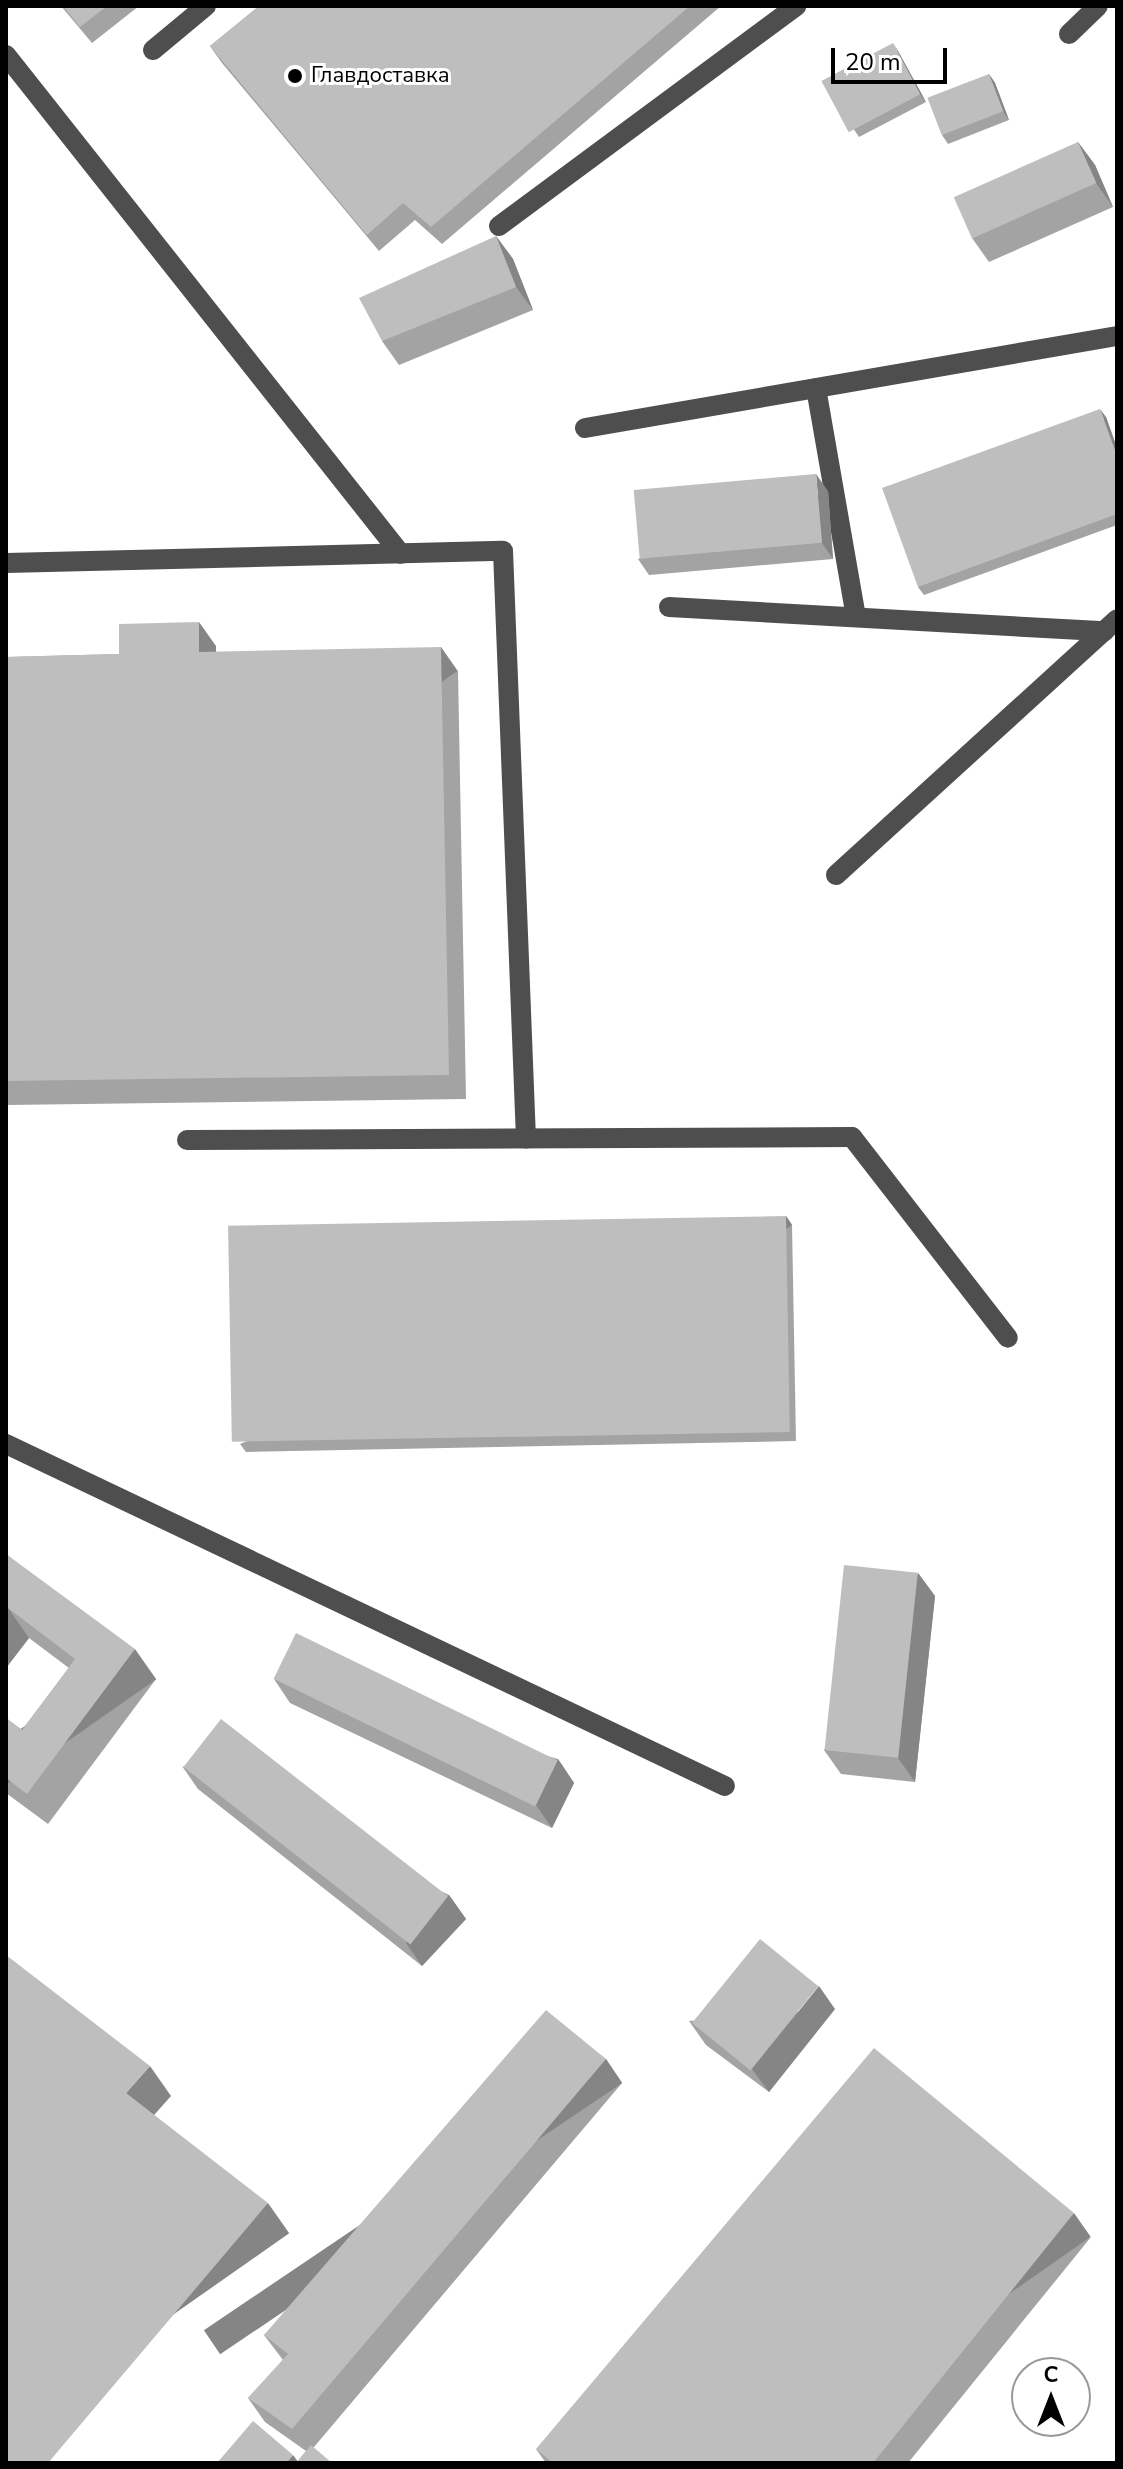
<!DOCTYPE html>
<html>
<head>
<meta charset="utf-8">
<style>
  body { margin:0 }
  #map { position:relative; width:1123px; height:2469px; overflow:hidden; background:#fff; font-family:"Nunito Sans",sans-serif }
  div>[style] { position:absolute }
  .minor>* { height:20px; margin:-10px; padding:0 10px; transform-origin:10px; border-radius:10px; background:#4e4e4e }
  .wall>* { inset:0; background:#a3a3a3 }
  .shaded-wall>* { inset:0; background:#858585; transform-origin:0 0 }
  .building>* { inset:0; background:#bebebe; transform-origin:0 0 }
  .dots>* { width:22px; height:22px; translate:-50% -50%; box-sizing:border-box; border:4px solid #fff; border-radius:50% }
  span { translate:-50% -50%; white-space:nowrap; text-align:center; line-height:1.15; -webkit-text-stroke:6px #fff; paint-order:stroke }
  .poi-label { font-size:22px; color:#000 }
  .left { translate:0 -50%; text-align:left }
  .frame { position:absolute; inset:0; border:8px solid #000; pointer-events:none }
  .north { position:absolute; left:1011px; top:2357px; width:80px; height:80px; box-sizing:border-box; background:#fff; border:2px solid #999; border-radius:50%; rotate:0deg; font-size:22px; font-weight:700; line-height:32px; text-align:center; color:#000 }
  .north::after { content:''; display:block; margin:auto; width:28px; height:36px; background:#000; clip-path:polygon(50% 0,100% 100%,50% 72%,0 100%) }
  .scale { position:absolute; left:831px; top:48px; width:116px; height:36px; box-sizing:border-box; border:4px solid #000; border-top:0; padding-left:10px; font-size:24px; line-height:28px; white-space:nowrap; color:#000; -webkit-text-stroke:6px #fff; paint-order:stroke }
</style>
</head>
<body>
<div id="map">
  <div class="minor">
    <div style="left:1069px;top:34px;width:40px;rotate:-44deg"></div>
    <div style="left:153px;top:50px;width:69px;rotate:-39.7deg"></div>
    <div style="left:6px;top:55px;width:636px;rotate:51.64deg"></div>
    <div style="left:499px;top:226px;width:370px;rotate:-36.5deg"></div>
    <div style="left:816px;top:388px;width:232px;rotate:80.1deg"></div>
    <div style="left:585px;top:428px;width:540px;rotate:-9.81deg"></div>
    <div style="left:6px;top:563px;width:497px;rotate:-1.4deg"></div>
    <div style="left:503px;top:551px;width:588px;rotate:87.76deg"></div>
    <div style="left:669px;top:607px;width:436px;rotate:3.2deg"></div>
    <div style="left:836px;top:875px;width:380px;rotate:-42.3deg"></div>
    <div style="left:187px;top:1140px;width:665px;rotate:-0.26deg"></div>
    <div style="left:852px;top:1137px;width:254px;rotate:52.2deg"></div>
    <div style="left:6px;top:1444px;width:796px;rotate:25.44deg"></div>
  </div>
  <div class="wall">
    <div style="clip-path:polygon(61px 6px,139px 6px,92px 43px)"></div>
    <div style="clip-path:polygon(259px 6px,721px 6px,442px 244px,415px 220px,379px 251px,222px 63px,210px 46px)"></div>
    <div style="clip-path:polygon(898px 51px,926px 102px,859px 137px,822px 82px)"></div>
    <div style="clip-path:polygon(989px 74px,995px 83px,1009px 120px,948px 144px,942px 135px)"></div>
    <div style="clip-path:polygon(1078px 142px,1095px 165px,1113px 207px,989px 262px,972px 238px)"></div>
    <div style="clip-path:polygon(496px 236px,513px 259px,533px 310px,399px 365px,382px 341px)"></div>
    <div style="clip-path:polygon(1106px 417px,1117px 448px,1117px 525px,924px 595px,918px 587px)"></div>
    <div style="clip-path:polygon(828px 491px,833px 559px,649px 575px,638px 559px)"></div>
    <div style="clip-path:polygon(216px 646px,216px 652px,458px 671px,466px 1099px,6px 1105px,6px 657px,119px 654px)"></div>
    <div style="clip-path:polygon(786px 1216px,792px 1225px,796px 1441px,246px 1452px,240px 1444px)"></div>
    <div style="clip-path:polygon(6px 1554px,156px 1679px,48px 1824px,6px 1793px,6px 1718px,22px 1730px,69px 1668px,29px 1638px,6px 1668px)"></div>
    <div style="clip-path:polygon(918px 1573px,935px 1596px,915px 1782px,841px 1774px,824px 1750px)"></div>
    <div style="clip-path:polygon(274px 1679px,558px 1759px,574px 1783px,552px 1828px,290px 1703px)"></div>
    <div style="clip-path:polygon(182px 1766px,449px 1895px,466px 1919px,422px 1966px,198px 1789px)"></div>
    <div style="clip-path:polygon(835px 2009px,769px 2092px,706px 2045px,689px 2021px)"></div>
    <div style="clip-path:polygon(606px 2059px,622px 2083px,314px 2447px,298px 2461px,306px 2451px,265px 2422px,248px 2398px,283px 2360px,264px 2335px)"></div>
    <div style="clip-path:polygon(1091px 2237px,908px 2463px,546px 2463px,536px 2449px)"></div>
  </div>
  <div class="shaded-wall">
    <div style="clip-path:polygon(893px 43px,898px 51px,926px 102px,920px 94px)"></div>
    <div style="clip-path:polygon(989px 74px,995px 83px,1009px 120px,1003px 111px)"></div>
    <div style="clip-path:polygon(1078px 142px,1095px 165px,1113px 207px,1096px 183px)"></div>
    <div style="clip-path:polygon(496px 236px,513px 259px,533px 310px,516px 287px)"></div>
    <div style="clip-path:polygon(1100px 409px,1106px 417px,1117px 448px,1117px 456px)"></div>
    <div style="clip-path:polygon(816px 474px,828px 491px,833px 559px,822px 543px)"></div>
    <div style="clip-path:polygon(199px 622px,216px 646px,216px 676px,199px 652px)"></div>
    <div style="left:441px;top:647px;width:29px;height:428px;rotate:55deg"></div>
    <div style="left:786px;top:1216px;width:11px;height:216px;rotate:56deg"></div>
    <div style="clip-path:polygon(918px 1573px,935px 1596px,915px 1782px,898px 1758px)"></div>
    <div style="clip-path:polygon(8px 1608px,29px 1638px,6px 1668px,6px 1610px)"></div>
    <div style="left:135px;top:1649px;width:37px;height:181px;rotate:55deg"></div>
    <div style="clip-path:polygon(558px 1759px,574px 1783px,552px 1828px,536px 1805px)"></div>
    <div style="clip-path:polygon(449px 1895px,466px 1919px,422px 1966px,406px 1943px)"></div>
    <div style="clip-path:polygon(819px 1986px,835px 2009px,769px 2092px,752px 2069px)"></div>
    <div style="left:606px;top:2059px;width:29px;height:485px;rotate:56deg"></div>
    <div style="clip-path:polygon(150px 2066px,171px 2096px,147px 2123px,126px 2093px)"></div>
    <div style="left:268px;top:2203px;width:37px;height:341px;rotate:55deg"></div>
    <div style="left:1074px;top:2213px;width:29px;height:321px;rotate:55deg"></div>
    <div style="clip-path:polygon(293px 2455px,299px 2463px,286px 2463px)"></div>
  </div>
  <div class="building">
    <div style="clip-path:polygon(63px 6px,107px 6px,80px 27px)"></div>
    <div style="clip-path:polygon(259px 6px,690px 6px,431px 227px,403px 203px,367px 235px,210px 46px)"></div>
    <div style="left:893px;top:43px;width:58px;height:81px;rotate:62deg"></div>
    <div style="left:989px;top:74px;width:40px;height:66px;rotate:69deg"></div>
    <div style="left:1078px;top:142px;width:45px;height:136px;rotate:66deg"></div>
    <div style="clip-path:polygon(496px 236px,516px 287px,382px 341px,359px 298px)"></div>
    <div style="clip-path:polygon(1100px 409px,1117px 456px,1117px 514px,918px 587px,882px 488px)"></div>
    <div style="left:816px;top:474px;width:69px;height:183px;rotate:85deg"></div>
    <div style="clip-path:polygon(199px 622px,199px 652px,441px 647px,449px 1075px,6px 1081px,6px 657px,119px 654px,119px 624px)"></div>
    <div style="left:786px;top:1216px;width:216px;height:558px;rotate:89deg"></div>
    <div style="clip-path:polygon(6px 1554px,135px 1649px,27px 1794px,6px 1778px,6px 1718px,22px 1730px,75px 1659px,8px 1608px,6px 1610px)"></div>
    <div style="left:844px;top:1565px;width:74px;height:186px;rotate:6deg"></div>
    <div style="left:296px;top:1633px;width:291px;height:51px;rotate:26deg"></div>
    <div style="left:221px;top:1719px;width:288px;height:61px;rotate:38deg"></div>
    <div style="left:760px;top:1939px;width:75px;height:108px;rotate:39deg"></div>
    <div style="clip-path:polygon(6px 1955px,150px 2066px,126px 2093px,268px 2203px,48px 2463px,6px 2463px)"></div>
    <div style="clip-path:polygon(546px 2010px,606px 2059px,292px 2429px,248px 2398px,288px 2354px,264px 2335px)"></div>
    <div style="clip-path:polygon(874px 2048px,1074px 2213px,873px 2463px,553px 2463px,536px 2449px)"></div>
    <div style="clip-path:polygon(253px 2421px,293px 2455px,286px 2463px,217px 2463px)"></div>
    <div style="clip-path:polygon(311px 2445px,332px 2463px,296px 2463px)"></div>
  </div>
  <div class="dots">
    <div style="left:295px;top:76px;background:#000"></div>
  </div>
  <div class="poi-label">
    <span class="left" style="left:311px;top:76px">Главдоставка</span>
  </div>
  <div class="frame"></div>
  <div class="north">С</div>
  <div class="scale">20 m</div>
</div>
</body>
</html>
